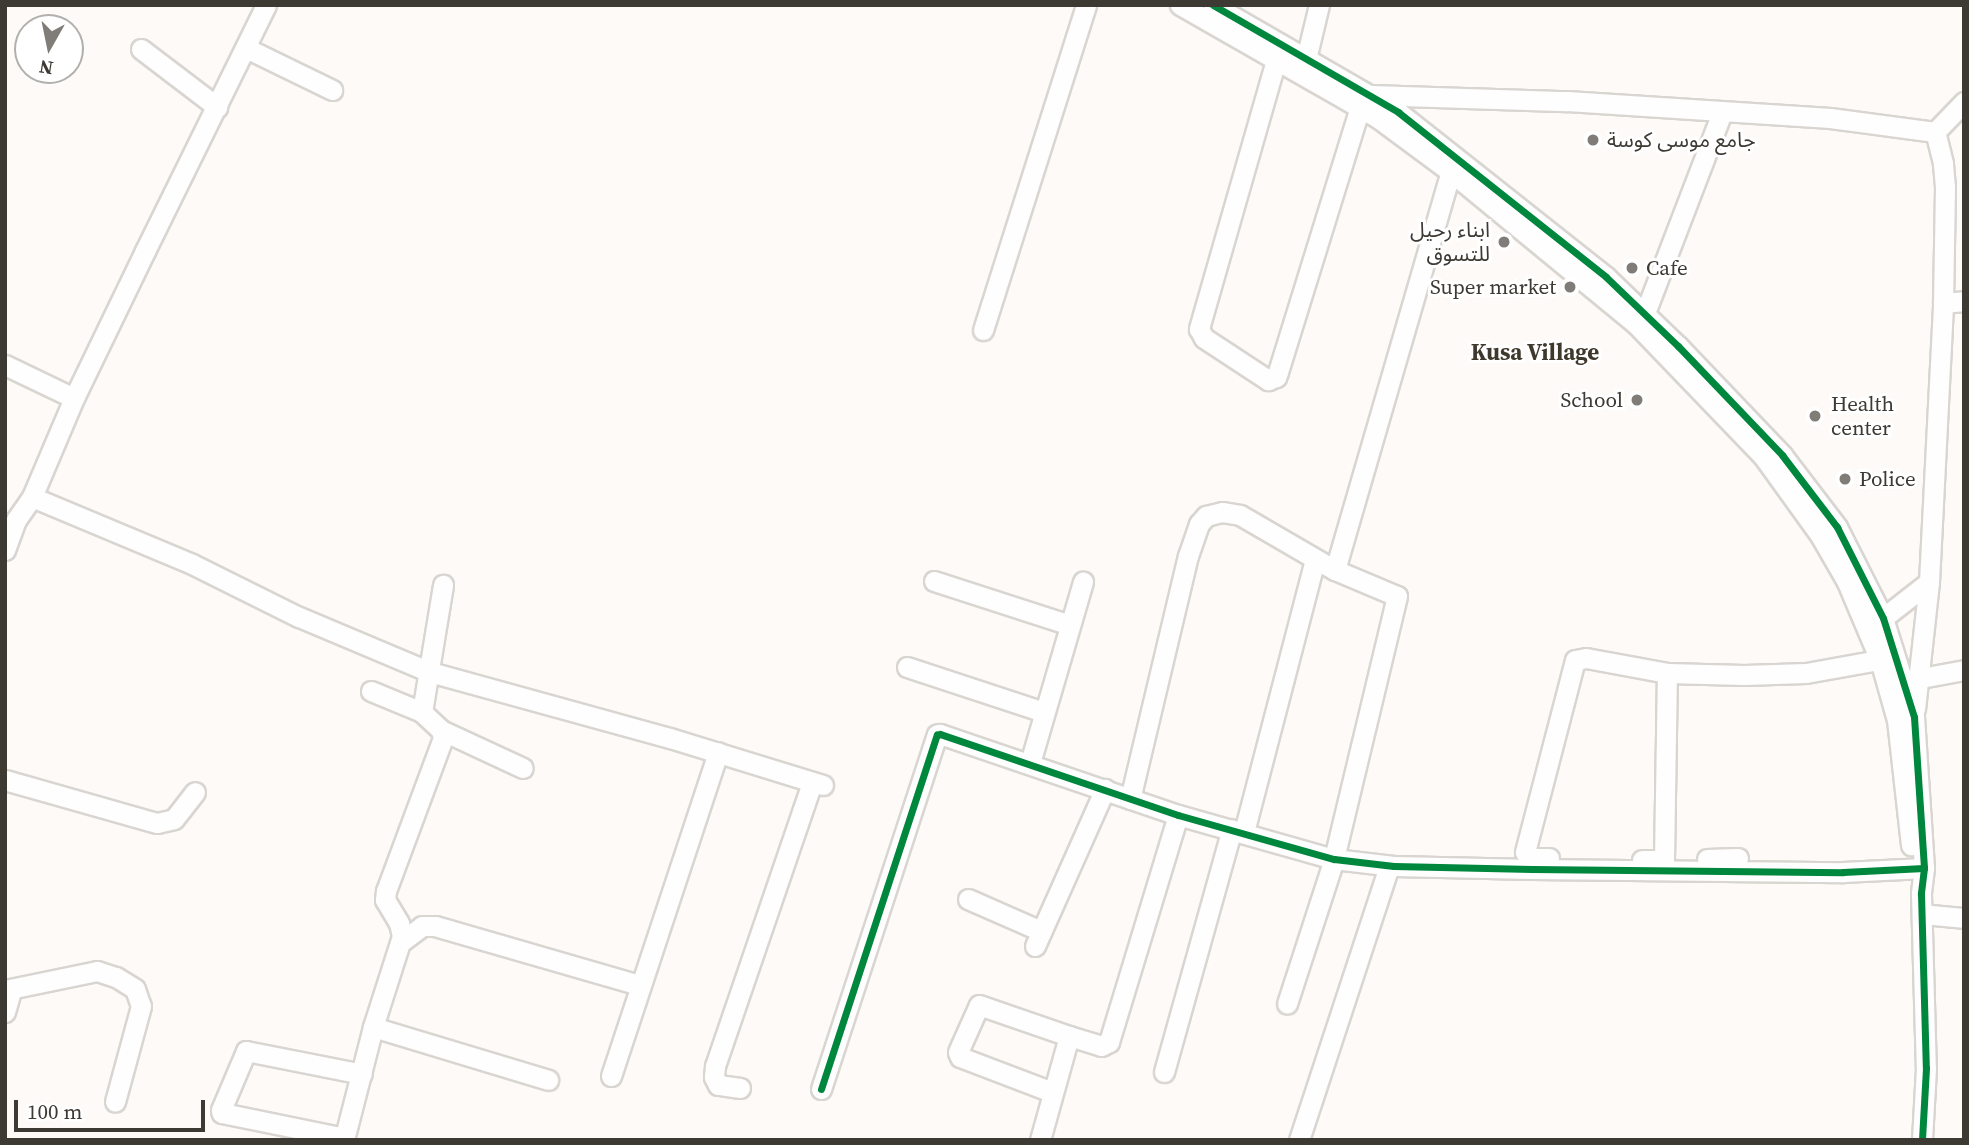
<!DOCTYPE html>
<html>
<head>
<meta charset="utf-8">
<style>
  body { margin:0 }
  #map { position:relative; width:1969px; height:1145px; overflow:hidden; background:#fdfaf7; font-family:"Source Serif 4","Noto Sans Arabic",serif }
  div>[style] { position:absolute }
  .roads { filter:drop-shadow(2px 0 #d9d5d1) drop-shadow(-2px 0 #d9d5d1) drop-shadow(0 2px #d9d5d1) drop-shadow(0 -2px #d9d5d1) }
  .minor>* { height:19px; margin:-9.5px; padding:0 9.5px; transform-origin:9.5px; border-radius:9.5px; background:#fffefe }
  .cycleway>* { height:7px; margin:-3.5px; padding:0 3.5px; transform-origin:3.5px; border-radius:3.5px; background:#00873e }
  .dots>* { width:19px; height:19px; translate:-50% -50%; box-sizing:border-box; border:4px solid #fff; border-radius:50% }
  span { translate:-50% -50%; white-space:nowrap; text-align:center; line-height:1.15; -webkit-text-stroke:6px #fff; paint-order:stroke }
  .poi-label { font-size:21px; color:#3d3933 }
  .left { translate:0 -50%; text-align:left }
  .right { translate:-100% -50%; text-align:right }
  .neighbourhood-label { font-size:23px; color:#3f382c; font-weight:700 }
  .frame { position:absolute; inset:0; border:7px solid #3d3933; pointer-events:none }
  .north { position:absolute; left:14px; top:14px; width:70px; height:70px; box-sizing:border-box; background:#fff; border:2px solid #b1b0ad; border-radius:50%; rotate:189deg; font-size:19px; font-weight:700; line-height:28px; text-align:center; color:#3d3933 }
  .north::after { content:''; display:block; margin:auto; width:24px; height:32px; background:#807d78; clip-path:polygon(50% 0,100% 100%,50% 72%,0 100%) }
  .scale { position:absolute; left:14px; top:1100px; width:191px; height:32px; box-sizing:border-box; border:4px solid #3d3933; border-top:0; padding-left:9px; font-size:21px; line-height:24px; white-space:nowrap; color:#3d3933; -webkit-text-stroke:5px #fff; paint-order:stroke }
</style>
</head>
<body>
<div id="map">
  <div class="roads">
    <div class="minor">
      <div style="left:1180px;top:5px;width:228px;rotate:29.7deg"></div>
      <div style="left:1378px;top:118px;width:91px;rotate:36.5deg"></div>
      <div style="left:1451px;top:172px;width:238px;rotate:39.4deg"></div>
      <div style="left:1635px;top:323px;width:185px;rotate:46.1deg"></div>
      <div style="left:1763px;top:456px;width:97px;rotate:54.2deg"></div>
      <div style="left:1820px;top:535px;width:54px;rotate:60.1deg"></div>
      <div style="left:1847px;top:582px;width:85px;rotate:67.1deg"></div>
      <div style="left:1880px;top:660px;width:62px;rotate:74.2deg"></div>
      <div style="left:1897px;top:720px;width:126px;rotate:83.6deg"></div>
      <div style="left:1213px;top:5px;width:214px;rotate:30deg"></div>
      <div style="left:1398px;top:112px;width:265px;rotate:38.4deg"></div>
      <div style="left:1606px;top:277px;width:100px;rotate:43.8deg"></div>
      <div style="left:1678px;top:346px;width:151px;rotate:46.3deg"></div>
      <div style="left:1782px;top:455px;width:91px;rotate:52.6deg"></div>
      <div style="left:1837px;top:527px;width:102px;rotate:63.2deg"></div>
      <div style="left:1883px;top:618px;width:104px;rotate:72.6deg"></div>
      <div style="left:1914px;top:717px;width:151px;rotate:86.2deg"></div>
      <div style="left:1924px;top:868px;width:26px;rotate:97deg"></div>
      <div style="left:1921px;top:894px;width:174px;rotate:88.4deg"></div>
      <div style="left:1926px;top:1068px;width:72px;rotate:93.2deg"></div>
      <div style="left:246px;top:48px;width:96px;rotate:26deg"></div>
      <div style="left:141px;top:49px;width:96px;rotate:37.3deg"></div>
      <div style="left:1306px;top:59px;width:56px;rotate:-76.5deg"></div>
      <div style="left:1276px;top:60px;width:280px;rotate:106deg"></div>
      <div style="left:1199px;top:329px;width:10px;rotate:61deg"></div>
      <div style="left:1204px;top:338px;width:77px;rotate:33.3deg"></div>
      <div style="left:1268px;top:380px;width:9px;rotate:-21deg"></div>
      <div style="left:1276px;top:377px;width:5px;rotate:-68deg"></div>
      <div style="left:1278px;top:372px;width:277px;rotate:-72.8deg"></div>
      <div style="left:1371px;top:95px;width:196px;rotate:1.8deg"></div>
      <div style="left:1567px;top:101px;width:264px;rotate:3.7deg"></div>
      <div style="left:1830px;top:118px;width:106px;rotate:7.6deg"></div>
      <div style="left:1935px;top:132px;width:42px;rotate:-46deg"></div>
      <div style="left:1943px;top:303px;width:21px;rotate:-5deg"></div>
      <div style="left:1645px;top:313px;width:215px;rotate:-69deg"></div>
      <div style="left:983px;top:330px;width:341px;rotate:-72.4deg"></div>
      <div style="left:5px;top:365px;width:76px;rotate:25.6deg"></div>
      <div style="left:32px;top:497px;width:173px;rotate:22.7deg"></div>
      <div style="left:192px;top:564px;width:119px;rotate:26.4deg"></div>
      <div style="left:299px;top:617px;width:142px;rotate:22.8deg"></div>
      <div style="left:430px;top:672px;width:249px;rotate:15.4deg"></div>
      <div style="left:670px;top:738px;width:160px;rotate:17.1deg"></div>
      <div style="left:5px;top:550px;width:32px;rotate:-70deg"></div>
      <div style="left:16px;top:520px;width:28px;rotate:-55deg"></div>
      <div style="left:32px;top:497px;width:108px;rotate:-67deg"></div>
      <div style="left:74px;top:398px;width:163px;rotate:-64.2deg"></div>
      <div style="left:145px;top:251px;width:274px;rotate:-63.8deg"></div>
      <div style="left:1335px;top:570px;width:415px;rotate:-73.8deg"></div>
      <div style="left:934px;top:581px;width:143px;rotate:17.9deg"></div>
      <div style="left:1883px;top:618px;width:58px;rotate:-38deg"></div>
      <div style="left:907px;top:667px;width:144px;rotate:18.2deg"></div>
      <div style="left:1921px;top:678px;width:44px;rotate:-10.5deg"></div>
      <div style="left:371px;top:691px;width:55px;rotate:22.4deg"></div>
      <div style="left:1915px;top:709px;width:128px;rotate:-83.7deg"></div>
      <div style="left:1929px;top:582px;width:279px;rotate:-87.1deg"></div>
      <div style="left:1943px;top:303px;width:116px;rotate:-89deg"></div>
      <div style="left:1945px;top:187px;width:24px;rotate:-95deg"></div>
      <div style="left:1943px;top:163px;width:32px;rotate:-104deg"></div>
      <div style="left:441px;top:730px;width:90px;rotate:24.9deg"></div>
      <div style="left:1030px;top:763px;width:189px;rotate:-73.7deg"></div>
      <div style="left:5px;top:780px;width:158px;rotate:15.8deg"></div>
      <div style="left:157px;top:823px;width:17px;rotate:-13deg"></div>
      <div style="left:174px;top:819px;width:34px;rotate:-52deg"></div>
      <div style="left:1130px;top:799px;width:250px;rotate:-76.6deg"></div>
      <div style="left:1188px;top:556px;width:34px;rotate:-71deg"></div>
      <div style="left:1199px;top:524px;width:11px;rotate:-49deg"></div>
      <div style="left:1206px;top:516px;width:16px;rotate:-14deg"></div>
      <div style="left:1222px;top:512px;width:18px;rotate:9deg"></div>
      <div style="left:1240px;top:515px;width:110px;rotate:30.1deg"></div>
      <div style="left:1335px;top:570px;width:67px;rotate:22.8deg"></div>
      <div style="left:1397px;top:596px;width:270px;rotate:103.5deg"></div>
      <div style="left:1334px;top:859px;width:152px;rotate:108deg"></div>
      <div style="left:1244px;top:832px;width:282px;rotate:-75.4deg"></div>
      <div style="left:1549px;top:858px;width:20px;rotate:180deg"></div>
      <div style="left:1529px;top:858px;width:7px;rotate:-124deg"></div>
      <div style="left:1525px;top:852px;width:198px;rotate:-75.4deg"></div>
      <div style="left:1575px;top:660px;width:11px;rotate:-10deg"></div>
      <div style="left:1586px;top:658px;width:82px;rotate:10.5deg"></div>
      <div style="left:1667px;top:673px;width:77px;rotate:1.5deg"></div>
      <div style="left:1744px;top:675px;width:62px;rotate:-1.8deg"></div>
      <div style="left:1806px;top:673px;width:84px;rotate:-10.2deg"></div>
      <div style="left:1707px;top:859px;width:31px;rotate:-2deg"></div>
      <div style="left:1642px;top:860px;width:22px"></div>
      <div style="left:1664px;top:860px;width:187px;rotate:-89.1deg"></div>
      <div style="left:968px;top:899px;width:80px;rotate:23.7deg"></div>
      <div style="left:1922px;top:914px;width:42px;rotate:5.4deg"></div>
      <div style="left:401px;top:942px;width:26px;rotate:-37deg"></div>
      <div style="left:422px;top:926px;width:13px"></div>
      <div style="left:435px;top:926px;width:213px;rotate:16.1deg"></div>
      <div style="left:1035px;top:946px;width:172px;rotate:-66deg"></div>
      <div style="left:5px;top:990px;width:94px;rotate:-11.7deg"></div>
      <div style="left:97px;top:971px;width:20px;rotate:18deg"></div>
      <div style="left:116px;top:977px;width:22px;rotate:32deg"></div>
      <div style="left:135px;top:989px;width:18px;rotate:71deg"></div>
      <div style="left:141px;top:1006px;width:99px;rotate:105.2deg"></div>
      <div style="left:5px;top:1012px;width:22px;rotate:-74deg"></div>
      <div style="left:373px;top:1027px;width:183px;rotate:16.8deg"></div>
      <div style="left:1164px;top:1072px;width:252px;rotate:-74.4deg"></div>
      <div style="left:611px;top:1076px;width:341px;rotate:-71.7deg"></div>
      <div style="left:740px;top:1088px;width:22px;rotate:-172deg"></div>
      <div style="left:718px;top:1085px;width:9px;rotate:-117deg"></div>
      <div style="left:714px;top:1077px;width:11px;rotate:-85deg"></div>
      <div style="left:715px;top:1066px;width:300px;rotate:-71.1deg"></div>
      <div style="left:821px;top:1089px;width:373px;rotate:-71.9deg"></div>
      <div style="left:937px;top:735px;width:3px;rotate:-18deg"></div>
      <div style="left:940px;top:734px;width:251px;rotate:18.8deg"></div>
      <div style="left:1178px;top:815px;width:162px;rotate:15.8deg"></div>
      <div style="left:1334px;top:859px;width:60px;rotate:6.7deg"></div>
      <div style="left:1394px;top:866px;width:138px;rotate:1.2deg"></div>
      <div style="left:1532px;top:869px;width:311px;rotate:0.6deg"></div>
      <div style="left:1843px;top:872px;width:81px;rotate:-2.8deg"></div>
      <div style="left:1052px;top:1092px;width:98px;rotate:-159.2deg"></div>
      <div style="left:960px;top:1057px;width:5px;rotate:-112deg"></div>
      <div style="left:958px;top:1052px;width:51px;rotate:-65.9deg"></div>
      <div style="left:979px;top:1005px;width:95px;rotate:19deg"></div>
      <div style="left:345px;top:1138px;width:126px;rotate:-168.5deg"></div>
      <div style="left:222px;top:1113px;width:3px;rotate:-108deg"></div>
      <div style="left:221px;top:1110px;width:64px;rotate:-67deg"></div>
      <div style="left:246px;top:1051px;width:118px;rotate:11.2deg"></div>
      <div style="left:344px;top:1140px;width:117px;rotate:-75.6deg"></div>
      <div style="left:373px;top:1027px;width:96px;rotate:-72.3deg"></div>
      <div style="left:402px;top:936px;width:13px;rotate:-103deg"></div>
      <div style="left:399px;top:923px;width:27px;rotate:-121deg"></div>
      <div style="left:385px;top:900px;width:9px;rotate:-84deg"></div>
      <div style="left:386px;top:891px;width:163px;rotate:-69.6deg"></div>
      <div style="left:443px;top:738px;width:8px;rotate:-104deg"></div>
      <div style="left:441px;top:730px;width:26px;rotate:-137deg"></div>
      <div style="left:422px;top:712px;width:129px;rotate:-80.6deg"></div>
      <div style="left:1040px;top:1140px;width:108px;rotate:-74.4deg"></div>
      <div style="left:1069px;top:1036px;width:34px;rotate:17deg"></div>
      <div style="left:1101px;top:1046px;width:9px;rotate:-27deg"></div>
      <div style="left:1109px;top:1042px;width:237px;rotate:-73.1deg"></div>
      <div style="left:1299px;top:1140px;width:288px;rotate:-71.8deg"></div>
    </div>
  </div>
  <div class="cycleway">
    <div style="left:1213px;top:5px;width:214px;rotate:30deg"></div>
    <div style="left:1398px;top:112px;width:265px;rotate:38.4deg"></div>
    <div style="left:1606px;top:277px;width:100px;rotate:43.8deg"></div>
    <div style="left:1678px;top:346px;width:151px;rotate:46.3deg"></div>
    <div style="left:1782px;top:455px;width:91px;rotate:52.6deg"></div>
    <div style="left:1837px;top:527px;width:102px;rotate:63.2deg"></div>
    <div style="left:1883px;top:618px;width:104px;rotate:72.6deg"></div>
    <div style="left:1914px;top:717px;width:151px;rotate:86.2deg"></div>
    <div style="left:1924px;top:868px;width:26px;rotate:97deg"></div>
    <div style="left:1921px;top:894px;width:174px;rotate:88.4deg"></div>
    <div style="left:1926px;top:1068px;width:72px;rotate:93.2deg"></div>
    <div style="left:821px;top:1089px;width:373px;rotate:-71.9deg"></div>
    <div style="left:937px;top:735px;width:3px;rotate:-18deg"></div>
    <div style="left:940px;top:734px;width:251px;rotate:18.8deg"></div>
    <div style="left:1178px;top:815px;width:162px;rotate:15.8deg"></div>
    <div style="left:1334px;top:859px;width:60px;rotate:6.7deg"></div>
    <div style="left:1394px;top:866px;width:138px;rotate:1.2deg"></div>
    <div style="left:1532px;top:869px;width:311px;rotate:0.6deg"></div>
    <div style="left:1843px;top:872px;width:81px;rotate:-2.8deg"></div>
  </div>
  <div class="dots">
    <div style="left:1593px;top:140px;background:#807d78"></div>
    <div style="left:1504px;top:242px;background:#807d78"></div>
    <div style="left:1632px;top:268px;background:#807d78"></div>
    <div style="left:1570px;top:287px;background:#807d78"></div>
    <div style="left:1637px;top:400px;background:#807d78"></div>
    <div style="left:1815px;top:416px;background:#807d78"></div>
    <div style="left:1845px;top:479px;background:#807d78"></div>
  </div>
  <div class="poi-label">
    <span class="left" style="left:1607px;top:140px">جامع موسى كوسة</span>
    <span class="right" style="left:1490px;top:242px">ابناء رحيل<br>للتسوق</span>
    <span class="left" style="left:1646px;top:268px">Cafe</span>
    <span class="right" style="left:1556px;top:287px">Super market</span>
    <span class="right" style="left:1623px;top:400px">School</span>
    <span class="left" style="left:1831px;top:416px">Health<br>center</span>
    <span class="left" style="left:1859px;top:479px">Police</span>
  </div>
  <div class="neighbourhood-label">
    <span style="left:1535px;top:352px">Kusa Village</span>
  </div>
  <div class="frame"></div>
  <div class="north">N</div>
  <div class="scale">100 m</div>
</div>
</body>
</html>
